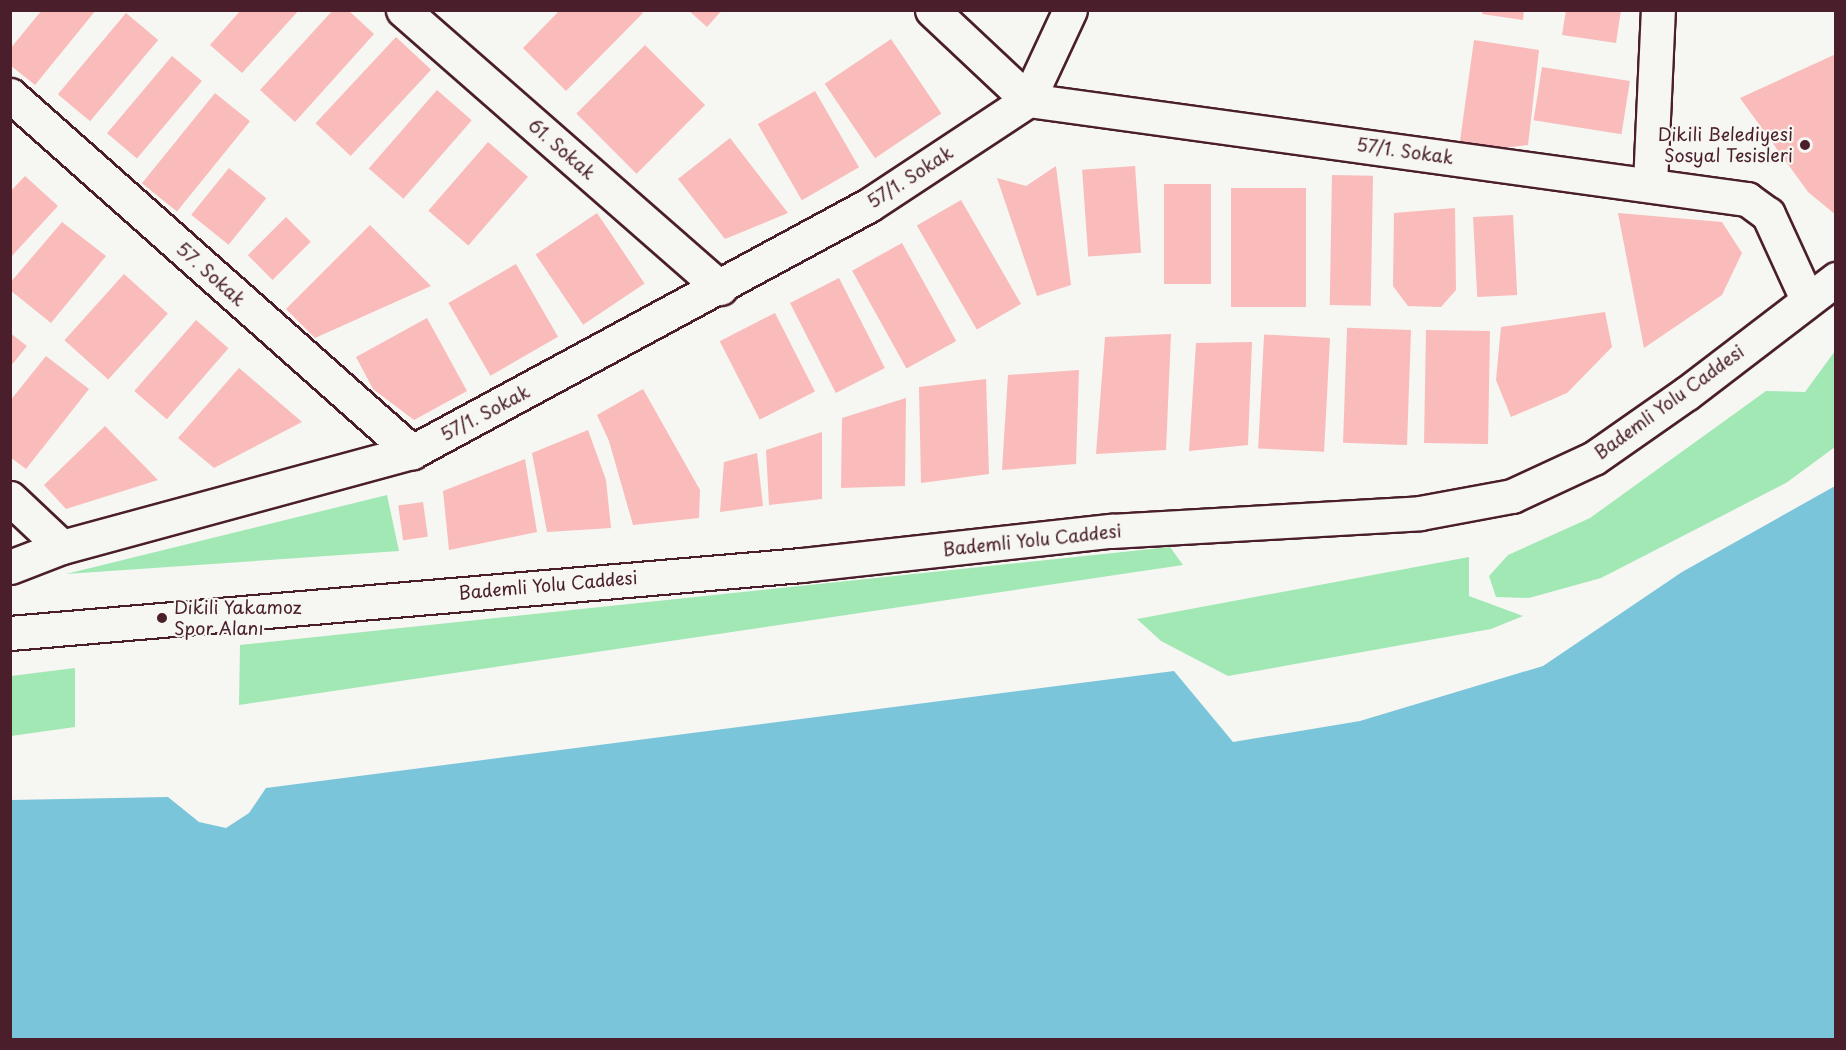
<!DOCTYPE html>
<html>
<head>
<meta charset="utf-8">
<style>
  body { margin:0 }
  #map { position:relative; width:1846px; height:1050px; overflow:hidden; background:#f6f6f2; font-family:"Playpen Sans",sans-serif }
  div>[style] { position:absolute }
  .green>* { inset:0; background:#a2e8b5 }
  .water>* { inset:0; background:#7bc5db }
  .building>* { inset:0; background:#f9bcba; transform-origin:0 0 }
  .roads { filter:drop-shadow(2px 0 #4a1f2b) drop-shadow(-2px 0 #4a1f2b) drop-shadow(0 2px #4a1f2b) drop-shadow(0 -2px #4a1f2b) }
  .street>* { height:33px; margin:-16.5px; padding:0 16.5px; transform-origin:16.5px; border-radius:16.5px; background:#f6f6f2 }
  .secondary>* { height:33px; margin:-16.5px; padding:0 16.5px; transform-origin:16.5px; border-radius:16.5px; background:#f6f6f2 }
  .dots>* { width:16px; height:16px; translate:-50% -50%; box-sizing:border-box; border:3px solid #f6f6f2; border-radius:50% }
  span { translate:-50% -50%; white-space:nowrap; text-align:center; line-height:1.15; -webkit-text-stroke:4.5px #f6f6f2; paint-order:stroke }
  .poi-label { font-size:18px; color:#4a1f2b }
  .right { translate:-100% -50%; text-align:right }
  .left { translate:0 -50%; text-align:left }
  .street-label { font-size:18px; color:#4a1f2b }
  .frame { position:absolute; inset:0; border:12px solid #4a1f2b; pointer-events:none }
</style>
</head>
<body>
<div id="map">
  <div class="green">
    <div style="clip-path:polygon(1835px 351px,1835px 447px,1786px 483px,1601px 578px,1529px 598px,1496px 597px,1489px 576px,1508px 555px,1590px 518px,1766px 391px,1805px 392px)"></div>
    <div style="clip-path:polygon(387px 495px,399px 551px,66px 574px)"></div>
    <div style="clip-path:polygon(1170px 547px,1183px 565px,239px 705px,240px 645px)"></div>
    <div style="clip-path:polygon(1469px 557px,1469px 596px,1523px 616px,1491px 629px,1228px 676px,1161px 641px,1137px 619px)"></div>
    <div style="clip-path:polygon(75px 668px,75px 727px,11px 736px,11px 676px)"></div>
  </div>
  <div class="water">
    <div style="clip-path:polygon(1835px 486px,1835px 1039px,11px 1039px,11px 800px,168px 797px,199px 822px,226px 828px,249px 813px,266px 788px,1174px 671px,1233px 742px,1360px 721px,1543px 666px,1682px 572px)"></div>
  </div>
  <div class="building">
    <div style="clip-path:polygon(42px 10px,96px 10px,35px 85px,10px 65px,10px 49px)"></div>
    <div style="clip-path:polygon(241px 10px,299px 10px,242px 73px,210px 45px)"></div>
    <div style="clip-path:polygon(333px 10px,348px 10px,374px 34px,295px 122px,260px 90px)"></div>
    <div style="clip-path:polygon(560px 10px,640px 10px,643px 13px,566px 91px,523px 48px)"></div>
    <div style="clip-path:polygon(688px 10px,722px 10px,707px 27px)"></div>
    <div style="clip-path:polygon(1483px 10px,1524px 10px,1523px 20px,1482px 14px)"></div>
    <div style="clip-path:polygon(1566px 10px,1621px 10px,1616px 43px,1562px 35px)"></div>
    <div style="left:126px;top:13px;width:42px;height:106px;rotate:40deg"></div>
    <div style="left:396px;top:37px;width:48px;height:118px;rotate:43deg"></div>
    <div style="left:891px;top:39px;width:90px;height:80px;rotate:56deg"></div>
    <div style="clip-path:polygon(1474px 40px,1539px 50px,1528px 145px,1494px 149px,1460px 141px)"></div>
    <div style="left:645px;top:45px;width:85px;height:97px;rotate:45deg"></div>
    <div style="clip-path:polygon(1836px 54px,1836px 215px,1808px 192px,1740px 98px)"></div>
    <div style="left:172px;top:56px;width:39px;height:101px;rotate:40deg"></div>
    <div style="left:1542px;top:67px;width:89px;height:54px;rotate:9deg"></div>
    <div style="left:437px;top:90px;width:46px;height:104px;rotate:41deg"></div>
    <div style="left:815px;top:91px;width:88px;height:66px;rotate:60deg"></div>
    <div style="left:215px;top:93px;width:45px;height:116px;rotate:39deg"></div>
    <div style="clip-path:polygon(730px 138px,788px 213px,725px 239px,678px 179px)"></div>
    <div style="left:488px;top:142px;width:53px;height:91px;rotate:41deg"></div>
    <div style="clip-path:polygon(1056px 166px,1071px 285px,1037px 296px,997px 178px,1026px 186px)"></div>
    <div style="left:1135px;top:166px;width:87px;height:53px;rotate:86deg"></div>
    <div style="left:229px;top:168px;width:48px;height:60px;rotate:39deg"></div>
    <div style="left:1332px;top:175px;width:41px;height:130px;rotate:1deg"></div>
    <div style="clip-path:polygon(25px 176px,58px 206px,10px 258px,10px 192px)"></div>
    <div style="left:1164px;top:184px;width:47px;height:100px"></div>
    <div style="left:1231px;top:188px;width:75px;height:119px"></div>
    <div style="left:961px;top:200px;width:120px;height:51px;rotate:60deg"></div>
    <div style="clip-path:polygon(1455px 208px,1456px 290px,1441px 307px,1408px 306px,1393px 286px,1394px 213px)"></div>
    <div style="left:597px;top:213px;width:85px;height:74px;rotate:56deg"></div>
    <div style="clip-path:polygon(1618px 213px,1722px 222px,1742px 253px,1722px 295px,1644px 348px)"></div>
    <div style="left:1513px;top:215px;width:80px;height:40px;rotate:87deg"></div>
    <div style="left:286px;top:217px;width:35px;height:54px;rotate:45deg"></div>
    <div style="clip-path:polygon(62px 222px,106px 256px,51px 323px,10px 290px,10px 283px)"></div>
    <div style="clip-path:polygon(370px 225px,431px 286px,315px 338px,286px 309px)"></div>
    <div style="left:902px;top:243px;width:112px;height:57px;rotate:61deg"></div>
    <div style="left:516px;top:264px;width:84px;height:78px;rotate:60deg"></div>
    <div style="left:124px;top:274px;width:59px;height:89px;rotate:42deg"></div>
    <div style="left:839px;top:278px;width:101px;height:55px;rotate:63deg"></div>
    <div style="clip-path:polygon(1605px 312px,1612px 347px,1567px 393px,1511px 417px,1496px 380px,1501px 327px)"></div>
    <div style="left:775px;top:313px;width:88px;height:62px;rotate:63deg"></div>
    <div style="clip-path:polygon(427px 318px,467px 391px,414px 420px,373px 389px,356px 357px)"></div>
    <div style="left:196px;top:320px;width:43px;height:94px;rotate:41deg"></div>
    <div style="left:1411px;top:330px;width:115px;height:64px;rotate:92deg"></div>
    <div style="left:1426px;top:330px;width:64px;height:113px;rotate:1deg"></div>
    <div style="clip-path:polygon(10px 333px,27px 346px,10px 367px)"></div>
    <div style="clip-path:polygon(1171px 334px,1166px 450px,1096px 454px,1105px 337px)"></div>
    <div style="left:1330px;top:338px;width:114px;height:66px;rotate:93deg"></div>
    <div style="clip-path:polygon(1252px 342px,1248px 445px,1189px 451px,1196px 343px)"></div>
    <div style="clip-path:polygon(46px 356px,89px 389px,26px 469px,10px 457px,10px 401px)"></div>
    <div style="clip-path:polygon(239px 368px,302px 422px,214px 468px,178px 438px)"></div>
    <div style="clip-path:polygon(1079px 370px,1076px 464px,1002px 470px,1008px 375px)"></div>
    <div style="clip-path:polygon(986px 379px,989px 474px,921px 483px,919px 387px)"></div>
    <div style="clip-path:polygon(643px 389px,700px 490px,699px 518px,633px 525px,609px 441px,597px 415px)"></div>
    <div style="clip-path:polygon(906px 398px,905px 486px,841px 488px,842px 418px)"></div>
    <div style="clip-path:polygon(105px 426px,158px 480px,66px 509px,44px 485px)"></div>
    <div style="clip-path:polygon(588px 430px,606px 480px,611px 528px,547px 532px,532px 453px)"></div>
    <div style="clip-path:polygon(822px 432px,822px 499px,769px 505px,766px 450px)"></div>
    <div style="clip-path:polygon(757px 453px,763px 506px,720px 512px,724px 462px)"></div>
    <div style="clip-path:polygon(525px 459px,537px 532px,449px 550px,443px 491px)"></div>
    <div style="left:423px;top:502px;width:35px;height:25px;rotate:82deg"></div>
  </div>
  <div class="roads">
    <div class="street">
      <div style="left:403px;top:10px;width:422px;rotate:41.2deg"></div>
      <div style="left:932px;top:10px;width:132px;rotate:43.2deg"></div>
      <div style="left:10px;top:95px;width:538px;rotate:41.61deg"></div>
      <div style="left:1028px;top:100px;width:99px;rotate:-65deg"></div>
      <div style="left:1650px;top:184px;width:174px;rotate:-87.4deg"></div>
      <div style="left:10px;top:498px;width:71px;rotate:43.3deg"></div>
      <div style="left:10px;top:567px;width:56px;rotate:-21deg"></div>
      <div style="left:62px;top:547px;width:363px;rotate:-15.2deg"></div>
      <div style="left:412px;top:452px;width:519px;rotate:-28.39deg"></div>
      <div style="left:869px;top:205px;width:191px;rotate:-33.4deg"></div>
      <div style="left:1028px;top:100px;width:726px;rotate:7.84deg"></div>
      <div style="left:1747px;top:199px;width:26px;rotate:36deg"></div>
      <div style="left:1768px;top:214px;width:94px;rotate:65.4deg"></div>
    </div>
    <div class="secondary">
      <div style="left:10px;top:633px;width:794px;rotate:-4.91deg"></div>
      <div style="left:801px;top:565px;width:312px;rotate:-6.3deg"></div>
      <div style="left:1111px;top:531px;width:310px;rotate:-3.3deg"></div>
      <div style="left:1420px;top:513px;width:94px;rotate:-10.5deg"></div>
      <div style="left:1512px;top:496px;width:90px;rotate:-24.9deg"></div>
      <div style="left:1594px;top:458px;width:113px;rotate:-35deg"></div>
      <div style="left:1687px;top:393px;width:188px;rotate:-37.4deg"></div>
    </div>
  </div>
  <div class="dots">
    <div style="left:1805px;top:145px;background:#4a1f2b"></div>
    <div style="left:162px;top:618px;background:#4a1f2b"></div>
  </div>
  <div class="poi-label">
    <span class="right" style="left:1793px;top:145px">Dikili Belediyesi<br>Sosyal Tesisleri</span>
    <span class="left" style="left:174px;top:618px">Dikili Yakamoz<br>Spor Alanı</span>
  </div>
  <div class="street-label">
    <span style="left:562px;top:149px;rotate:41deg">61. Sokak</span>
    <span style="left:1405px;top:151px;rotate:8deg">57/1. Sokak</span>
    <span style="left:910px;top:177px;rotate:-33deg">57/1. Sokak</span>
    <span style="left:211px;top:274px;rotate:42deg">57. Sokak</span>
    <span style="left:1669px;top:402px;rotate:-36deg">Bademli Yolu Caddesi</span>
    <span style="left:485px;top:413px;rotate:-28deg">57/1. Sokak</span>
    <span style="left:1032px;top:540px;rotate:-6deg">Bademli Yolu Caddesi</span>
    <span style="left:548px;top:585px;rotate:-5deg">Bademli Yolu Caddesi</span>
  </div>
  <div class="frame"></div>
</div>
</body>
</html>
